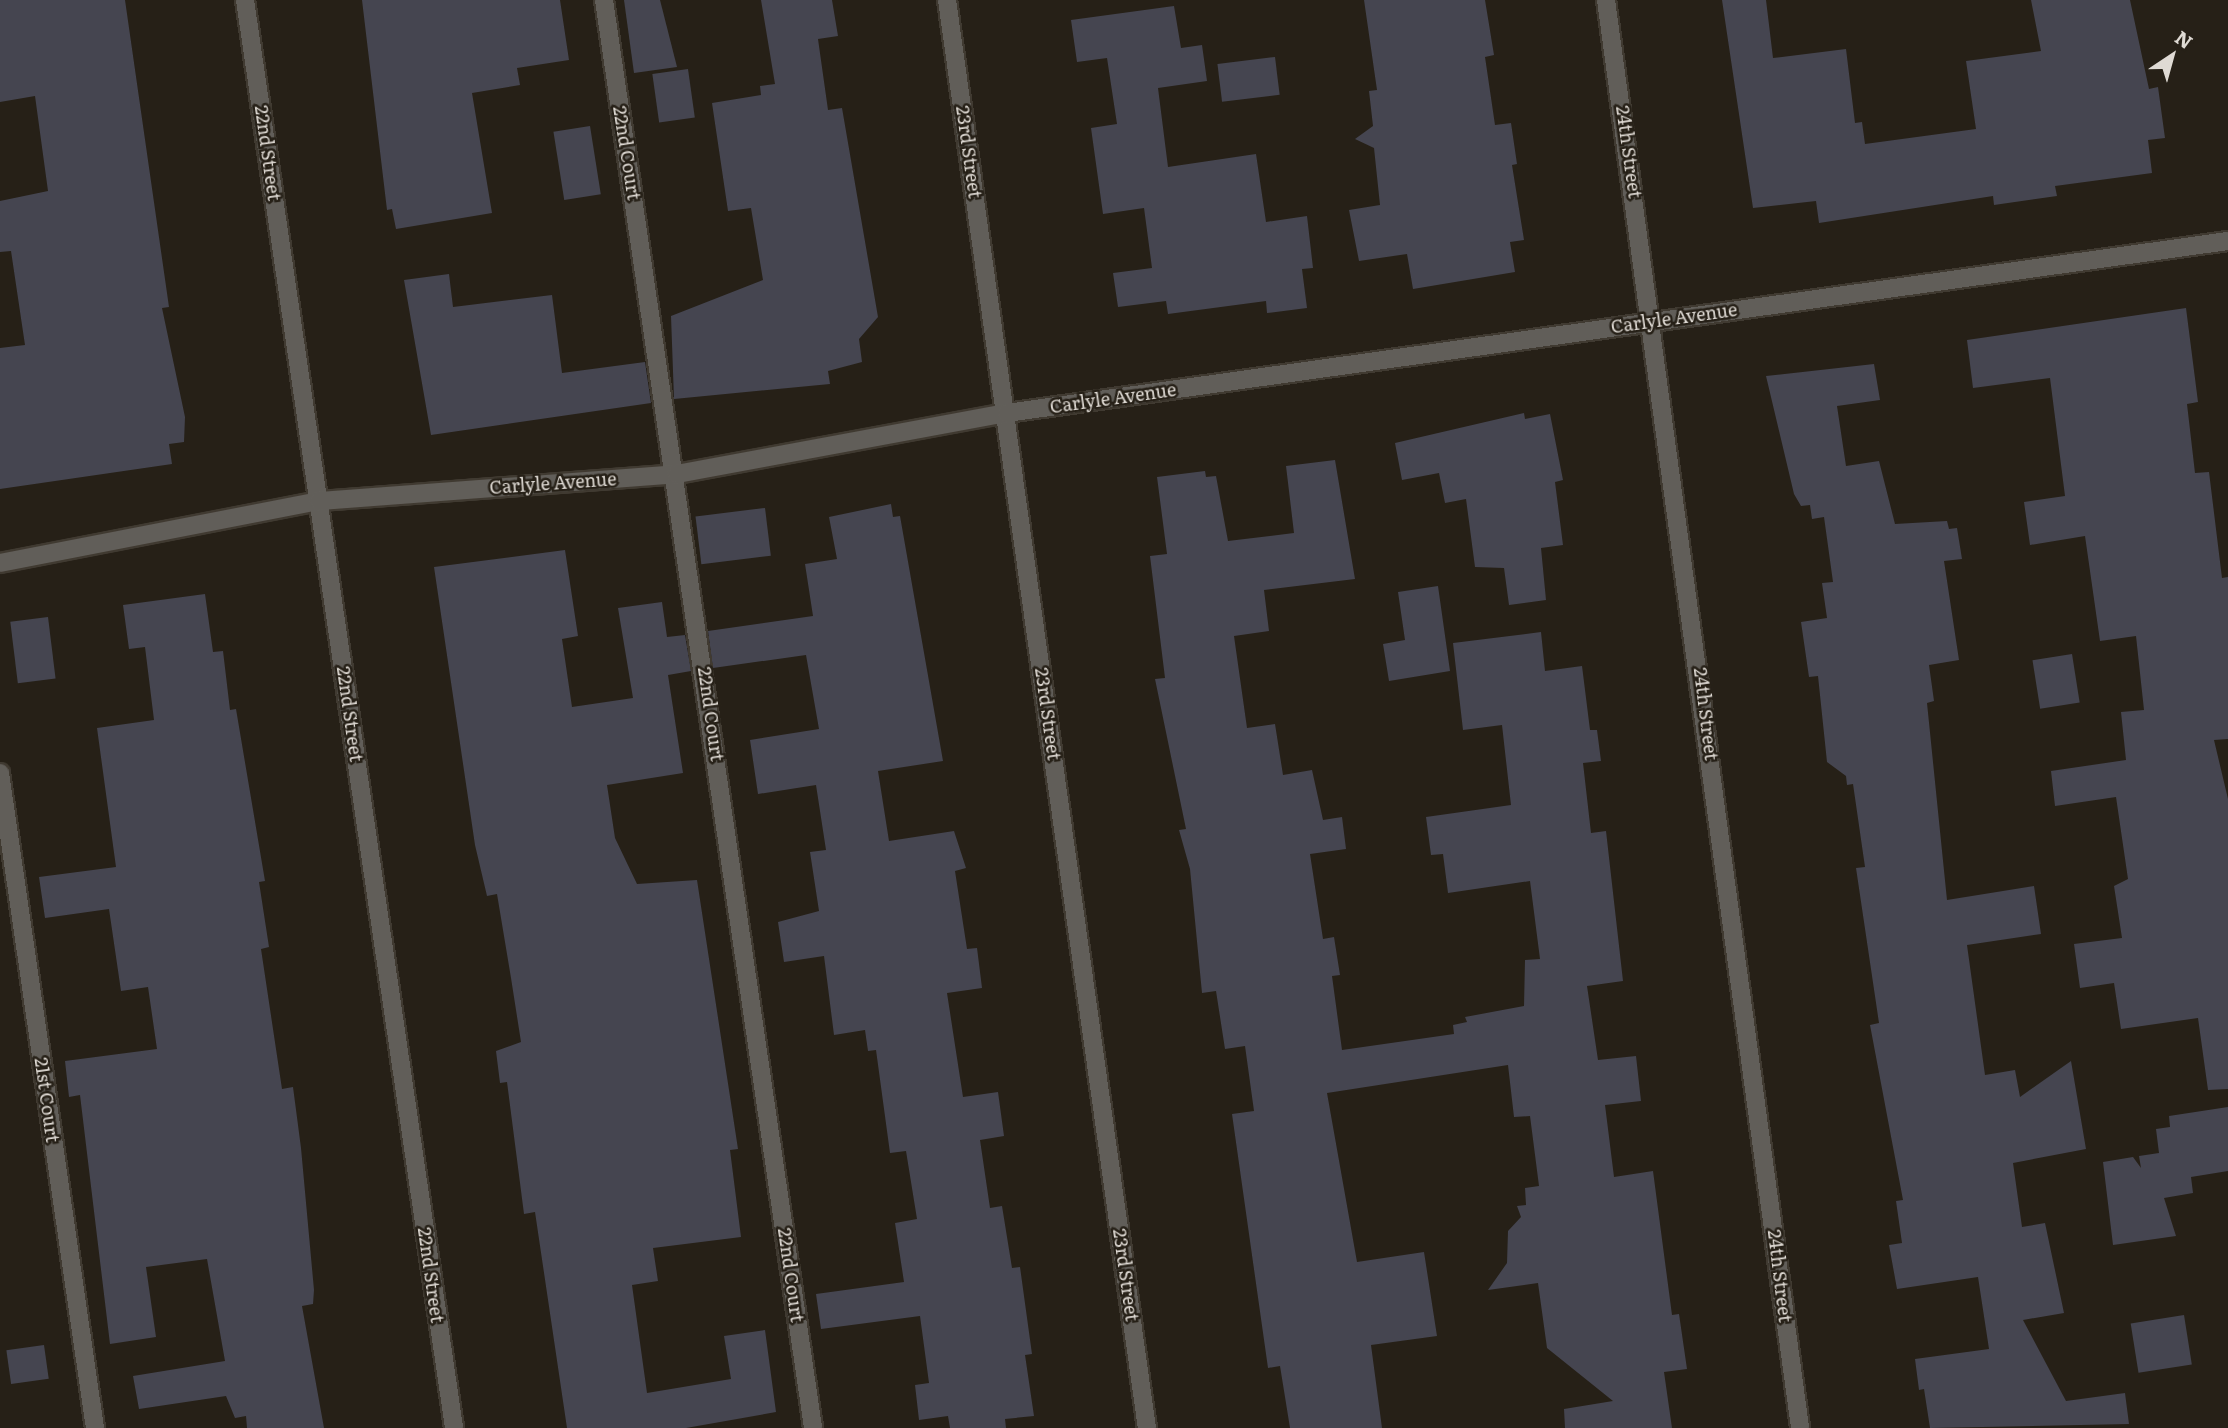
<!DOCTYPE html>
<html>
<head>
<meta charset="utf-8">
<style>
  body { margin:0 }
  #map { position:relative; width:2228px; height:1428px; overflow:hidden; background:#262017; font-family:Literata,serif }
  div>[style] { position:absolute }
  .building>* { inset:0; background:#454550; transform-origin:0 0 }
  .roads { filter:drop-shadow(2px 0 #403a31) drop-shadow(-2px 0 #403a31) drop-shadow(0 2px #403a31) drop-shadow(0 -2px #403a31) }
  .minor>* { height:18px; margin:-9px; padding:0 9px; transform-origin:9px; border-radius:9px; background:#615e59 }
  span { translate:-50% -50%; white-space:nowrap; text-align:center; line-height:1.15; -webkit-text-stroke:5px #262017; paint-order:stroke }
  .street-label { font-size:18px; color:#dfdad4 }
  .north { position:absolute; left:2137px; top:21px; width:70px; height:70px; -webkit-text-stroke:5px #262017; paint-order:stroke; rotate:36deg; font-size:19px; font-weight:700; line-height:28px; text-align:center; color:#dfdad4 }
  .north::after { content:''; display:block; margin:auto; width:24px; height:32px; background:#dfdad4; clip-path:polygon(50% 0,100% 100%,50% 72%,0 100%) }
</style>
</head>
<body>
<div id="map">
  <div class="building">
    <div style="clip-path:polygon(0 0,125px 0,169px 307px,162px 308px,185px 417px,184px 442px,169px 444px,172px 464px,0 489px,0 348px,25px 345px,11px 251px,0 252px,0 201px,48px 191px,35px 96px,0 102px)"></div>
    <div style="clip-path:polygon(362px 0,560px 0,569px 60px,517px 68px,520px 85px,472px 93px,492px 213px,396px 229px,392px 209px,387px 210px)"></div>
    <div style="clip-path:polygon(624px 0,660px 0,677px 67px,634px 73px)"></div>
    <div style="clip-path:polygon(761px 0,832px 0,838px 36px,818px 39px,828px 110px,842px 108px,878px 317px,859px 339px,862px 362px,828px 371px,830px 384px,674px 399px,671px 316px,763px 280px,751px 208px,728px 211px,712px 103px,761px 95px,760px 86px,775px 84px)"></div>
    <div style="clip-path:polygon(1364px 0,1485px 0,1494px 55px,1485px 57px,1495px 125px,1511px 123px,1517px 164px,1512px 165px,1524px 240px,1510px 242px,1515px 272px,1413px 289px,1407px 254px,1359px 261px,1349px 210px,1380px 205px,1374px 148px,1355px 139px,1373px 126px,1369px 91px,1377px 90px)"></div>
    <div style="clip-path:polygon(1722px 0,1766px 0,1773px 58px,1846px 49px,1855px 123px,1862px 122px,1865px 144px,1976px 129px,1966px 61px,2041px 51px,2031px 0,2130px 0,2149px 89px,2158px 87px,2165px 138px,2148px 140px,2152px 173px,2055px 186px,2057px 196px,1994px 205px,1993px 196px,1819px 223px,1816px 201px,1753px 208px)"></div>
    <div style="clip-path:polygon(1174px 6px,1181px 48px,1202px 45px,1207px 81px,1158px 88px,1168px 167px,1256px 154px,1266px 222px,1307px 216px,1313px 268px,1302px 269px,1307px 308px,1267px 313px,1266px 301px,1168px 314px,1166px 301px,1118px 307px,1113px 273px,1152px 268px,1144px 208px,1103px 214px,1091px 128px,1117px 124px,1107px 58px,1077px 62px,1071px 20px)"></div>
    <div style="left:1275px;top:57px;width:38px;height:58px;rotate:83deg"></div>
    <div style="left:688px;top:69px;width:49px;height:36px;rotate:82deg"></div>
    <div style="left:590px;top:126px;width:69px;height:37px;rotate:81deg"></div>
    <div style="clip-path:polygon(449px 274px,453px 307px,552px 295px,562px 373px,645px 362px,651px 403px,431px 435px,404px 280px)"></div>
    <div style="clip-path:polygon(2186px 308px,2198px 402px,2187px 404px,2195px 473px,2209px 472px,2222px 578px,2228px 577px,2228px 739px,2214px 740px,2228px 799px,2228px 1089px,2208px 1090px,2198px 1018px,2121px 1029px,2114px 983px,2080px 988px,2074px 944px,2122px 938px,2114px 886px,2128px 879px,2116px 797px,2055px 806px,2051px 771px,2126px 760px,2121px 712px,2144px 710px,2136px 636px,2100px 641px,2085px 536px,2030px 545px,2024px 502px,2065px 496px,2050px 378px,1973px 388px,1967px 340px)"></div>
    <div style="clip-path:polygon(1874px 364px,1880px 400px,1837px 406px,1846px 466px,1879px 461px,1895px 524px,1947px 521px,1949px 529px,1957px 528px,1962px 559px,1944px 561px,1959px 660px,1929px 665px,1934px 701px,1927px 703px,1947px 900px,2034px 886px,2041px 934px,1967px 945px,1985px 1075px,2015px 1070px,2020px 1097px,2071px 1061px,2086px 1149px,2013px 1163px,2022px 1227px,2045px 1223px,2064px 1313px,2023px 1320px,2066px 1401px,2125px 1393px,2129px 1424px,1930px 1428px,1924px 1389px,1919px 1390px,1915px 1359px,1989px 1349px,1978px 1277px,1897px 1289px,1889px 1245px,1902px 1243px,1896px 1201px,1903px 1200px,1870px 1025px,1879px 1023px,1856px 868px,1865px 867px,1853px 784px,1847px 785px,1846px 776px,1827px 762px,1818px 676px,1809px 677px,1801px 622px,1827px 618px,1822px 583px,1833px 582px,1824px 517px,1812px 519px,1810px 505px,1801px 506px,1794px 494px,1766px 376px)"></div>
    <div style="clip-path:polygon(1524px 413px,1525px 419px,1550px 414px,1563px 480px,1555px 482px,1563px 545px,1541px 548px,1546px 600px,1509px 605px,1504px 568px,1475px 567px,1466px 499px,1445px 503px,1439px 473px,1402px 480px,1395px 443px)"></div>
    <div style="clip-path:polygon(1335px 460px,1355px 579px,1264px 590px,1269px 631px,1234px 636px,1247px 728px,1275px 724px,1283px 775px,1312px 770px,1323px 820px,1342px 817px,1346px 849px,1310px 854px,1323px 939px,1334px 937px,1340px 975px,1332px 976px,1342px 1050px,1454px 1034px,1453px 1025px,1467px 1022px,1465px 1017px,1524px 1006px,1525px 960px,1540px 959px,1530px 881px,1448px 893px,1443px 854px,1431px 855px,1426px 817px,1511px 805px,1502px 725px,1463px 730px,1453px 643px,1541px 632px,1545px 671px,1582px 666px,1590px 730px,1597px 730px,1601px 761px,1583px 763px,1591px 833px,1606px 831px,1623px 981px,1587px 986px,1598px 1060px,1636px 1056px,1641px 1101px,1605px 1105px,1614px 1177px,1653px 1171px,1672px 1315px,1679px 1314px,1687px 1369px,1664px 1372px,1672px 1428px,1565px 1428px,1564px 1409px,1613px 1401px,1547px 1348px,1538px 1283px,1488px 1290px,1507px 1263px,1508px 1231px,1521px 1217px,1517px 1206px,1526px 1205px,1525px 1188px,1539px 1186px,1530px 1116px,1514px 1117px,1508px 1065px,1327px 1093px,1357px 1262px,1424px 1252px,1437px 1336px,1371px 1345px,1382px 1428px,1290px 1428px,1280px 1366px,1268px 1368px,1232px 1114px,1254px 1111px,1245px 1046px,1225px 1049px,1216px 991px,1202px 993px,1190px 869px,1179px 830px,1186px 829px,1155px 679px,1165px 678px,1150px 556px,1167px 554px,1157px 477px,1205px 471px,1206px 477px,1216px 476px,1228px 541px,1294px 533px,1286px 466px)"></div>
    <div style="clip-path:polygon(891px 504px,893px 517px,900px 516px,943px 761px,878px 771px,889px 841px,954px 831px,966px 868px,955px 871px,967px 949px,977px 948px,982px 988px,947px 993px,963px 1097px,998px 1092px,1004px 1136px,980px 1140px,990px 1208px,1002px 1206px,1012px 1268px,1020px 1267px,1032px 1354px,1025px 1355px,1034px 1416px,1005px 1419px,1006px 1428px,950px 1428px,948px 1416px,919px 1420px,915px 1385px,929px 1383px,920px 1316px,821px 1329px,816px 1294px,904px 1282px,895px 1223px,917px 1219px,906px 1151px,890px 1153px,876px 1050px,868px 1051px,865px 1030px,834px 1035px,824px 956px,784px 962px,778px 922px,819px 911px,810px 852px,826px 850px,816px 785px,758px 794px,750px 740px,819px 729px,806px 655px,713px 668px,708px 631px,813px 616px,805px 564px,837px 559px,829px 517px)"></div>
    <div style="left:765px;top:508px;width:48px;height:70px;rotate:83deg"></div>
    <div style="clip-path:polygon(565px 550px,578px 636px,562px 639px,572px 707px,633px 698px,618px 608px,662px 602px,667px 637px,685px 635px,691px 671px,668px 675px,683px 773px,607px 785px,615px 838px,637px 884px,697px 880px,738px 1149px,730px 1150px,741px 1237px,653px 1248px,658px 1281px,632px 1285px,647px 1393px,731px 1379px,724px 1336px,765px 1330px,776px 1412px,686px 1428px,567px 1428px,535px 1212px,524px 1214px,507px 1082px,500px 1083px,496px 1051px,521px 1042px,511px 978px,497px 894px,487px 896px,475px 845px,434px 567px)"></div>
    <div style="clip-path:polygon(1438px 586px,1450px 671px,1389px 681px,1383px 644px,1405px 640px,1398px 592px)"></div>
    <div style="clip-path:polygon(205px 594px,213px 652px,223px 651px,230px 710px,236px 709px,265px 881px,259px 882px,269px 947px,261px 949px,282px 1089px,293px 1087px,301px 1148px,314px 1290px,313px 1304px,302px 1306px,324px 1428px,247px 1428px,246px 1416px,235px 1418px,226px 1396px,139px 1409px,133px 1376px,225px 1361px,207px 1259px,146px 1267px,156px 1337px,110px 1344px,80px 1095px,69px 1097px,65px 1061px,157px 1049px,148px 987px,121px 991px,109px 909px,45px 918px,39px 877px,116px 867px,97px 728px,154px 720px,145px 647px,129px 649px,123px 605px)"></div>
    <div style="left:48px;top:617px;width:62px;height:38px;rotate:83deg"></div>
    <div style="left:2072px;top:654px;width:49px;height:40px;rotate:81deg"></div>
    <div style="clip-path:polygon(2228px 1107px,2228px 1171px,2191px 1177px,2193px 1193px,2164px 1198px,2176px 1236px,2113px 1245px,2103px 1162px,2133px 1157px,2141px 1168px,2139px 1156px,2159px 1153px,2156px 1129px,2170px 1127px,2169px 1116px)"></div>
    <div style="left:2184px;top:1315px;width:50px;height:54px;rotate:81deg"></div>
    <div style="left:44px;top:1345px;width:34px;height:38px;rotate:82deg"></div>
  </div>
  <div class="roads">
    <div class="minor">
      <div style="left:245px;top:0;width:1443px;rotate:81.67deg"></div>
      <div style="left:604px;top:0;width:1443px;rotate:81.67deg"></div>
      <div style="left:947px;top:0;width:1442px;rotate:82.03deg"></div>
      <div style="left:1606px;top:0;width:1441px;rotate:82.26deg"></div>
      <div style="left:0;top:563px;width:325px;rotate:-11deg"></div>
      <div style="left:319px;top:501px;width:359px;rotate:-4.3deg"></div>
      <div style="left:677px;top:474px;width:336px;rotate:-10.5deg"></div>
      <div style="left:1007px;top:413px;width:1233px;rotate:-8.02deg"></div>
      <div style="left:0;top:773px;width:662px;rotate:81.75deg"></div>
    </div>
  </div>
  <div class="street-label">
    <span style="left:969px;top:152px;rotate:82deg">23rd Street</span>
    <span style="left:1629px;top:152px;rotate:82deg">24th Street</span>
    <span style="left:268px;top:153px;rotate:82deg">22nd Street</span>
    <span style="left:627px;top:153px;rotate:81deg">22nd Court</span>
    <span style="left:1674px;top:318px;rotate:-8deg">Carlyle Avenue</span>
    <span style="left:1113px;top:398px;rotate:-8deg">Carlyle Avenue</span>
    <span style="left:553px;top:483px;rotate:-4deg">Carlyle Avenue</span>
    <span style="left:350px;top:714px;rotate:82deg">22nd Street</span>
    <span style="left:711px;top:714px;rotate:82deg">22nd Court</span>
    <span style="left:1048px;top:714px;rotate:82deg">23rd Street</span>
    <span style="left:1706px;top:714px;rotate:83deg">24th Street</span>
    <span style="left:47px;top:1100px;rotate:82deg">21st Court</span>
    <span style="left:431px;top:1275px;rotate:82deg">22nd Street</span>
    <span style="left:791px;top:1275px;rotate:82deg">22nd Court</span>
    <span style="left:1126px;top:1275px;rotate:82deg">23rd Street</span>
    <span style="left:1780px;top:1276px;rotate:83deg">24th Street</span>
  </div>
  <div class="north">N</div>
</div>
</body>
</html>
